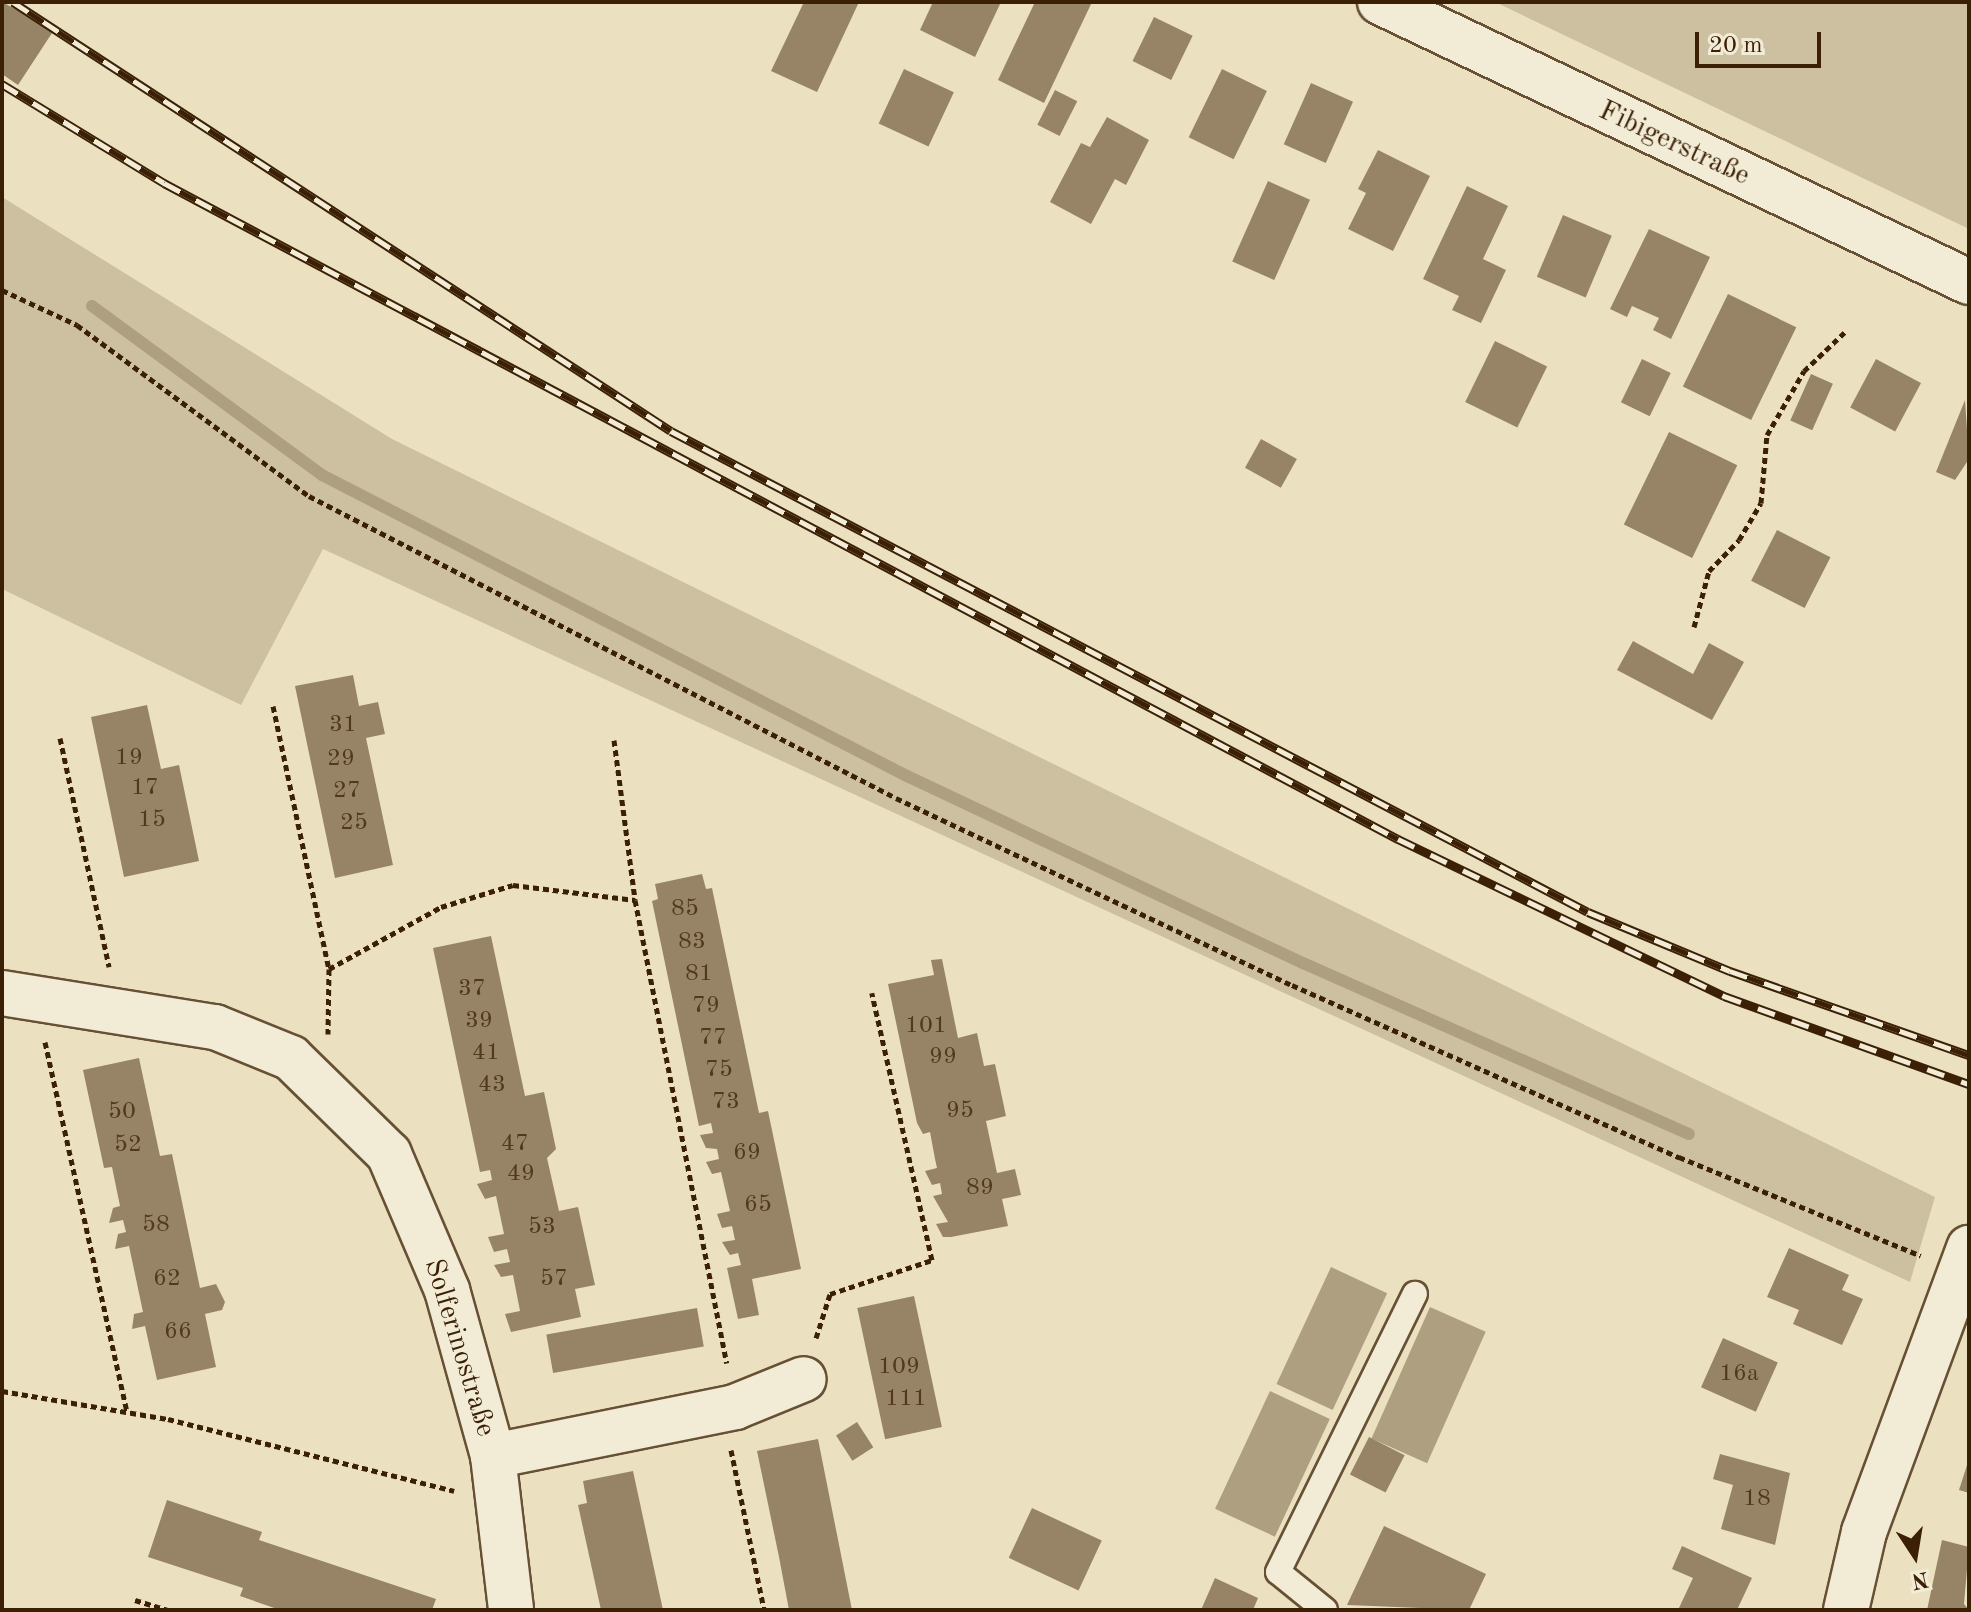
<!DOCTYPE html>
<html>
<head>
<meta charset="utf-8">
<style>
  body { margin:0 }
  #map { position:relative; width:1971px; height:1612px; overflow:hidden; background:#ebe1c1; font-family:"Old Standard TT",serif }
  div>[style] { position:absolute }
  .green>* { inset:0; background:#cdc0a1 }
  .water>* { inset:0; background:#af9f81; transform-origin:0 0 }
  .stream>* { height:12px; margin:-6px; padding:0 6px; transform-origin:6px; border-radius:6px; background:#af9f81 }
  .building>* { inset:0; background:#978467; transform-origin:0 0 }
  .path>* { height:5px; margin-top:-2.5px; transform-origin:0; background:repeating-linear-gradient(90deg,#3b2005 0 6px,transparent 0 10px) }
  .roads { filter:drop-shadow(2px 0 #675034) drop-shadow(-2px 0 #675034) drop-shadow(0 2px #675034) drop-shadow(0 -2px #675034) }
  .service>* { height:24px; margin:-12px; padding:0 12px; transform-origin:12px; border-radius:12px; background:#f2ecd7 }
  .minor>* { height:44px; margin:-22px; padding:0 22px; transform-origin:22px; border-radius:22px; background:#f2ecd7 }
  .rail>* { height:9px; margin-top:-4.5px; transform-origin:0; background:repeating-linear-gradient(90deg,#f2ecd7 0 18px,#3b2005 0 36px); box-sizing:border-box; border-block:2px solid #3b2005 }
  span { translate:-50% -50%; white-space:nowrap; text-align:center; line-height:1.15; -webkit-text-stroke:6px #f2ecd7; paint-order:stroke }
  .number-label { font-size:24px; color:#52391e }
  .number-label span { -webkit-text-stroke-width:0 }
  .street-label { font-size:28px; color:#3b2005 }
  .frame { position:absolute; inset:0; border:4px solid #3b2005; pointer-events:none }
  .north { position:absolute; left:1875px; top:1516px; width:80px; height:80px; -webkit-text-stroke:6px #f2ecd7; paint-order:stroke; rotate:168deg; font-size:22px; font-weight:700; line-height:32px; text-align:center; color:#3b2005 }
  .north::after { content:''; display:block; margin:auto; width:28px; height:36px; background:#3b2005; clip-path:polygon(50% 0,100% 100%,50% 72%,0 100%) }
  .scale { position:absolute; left:1695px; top:32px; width:126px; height:36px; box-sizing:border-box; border:4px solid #3b2005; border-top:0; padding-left:10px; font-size:24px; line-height:28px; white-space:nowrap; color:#3b2005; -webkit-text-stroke:6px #f2ecd7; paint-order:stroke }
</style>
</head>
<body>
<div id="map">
  <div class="green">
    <div style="clip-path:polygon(1495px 2px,1969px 2px,1969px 229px)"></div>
    <div style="clip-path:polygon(2px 197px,392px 439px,1935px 1197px,1910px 1282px,323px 549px,241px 705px,2px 589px)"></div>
  </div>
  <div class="water">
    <div style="left:1331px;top:1267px;width:62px;height:129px;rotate:25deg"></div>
    <div style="left:1430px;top:1307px;width:61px;height:144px;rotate:24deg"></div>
    <div style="left:1270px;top:1391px;width:66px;height:130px;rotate:25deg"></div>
  </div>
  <div class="stream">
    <div style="left:92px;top:306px;width:285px;rotate:36.3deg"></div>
    <div style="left:322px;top:475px;width:658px;rotate:27.23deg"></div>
    <div style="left:907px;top:776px;width:438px;rotate:25.3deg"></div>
    <div style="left:1303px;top:963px;width:422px;rotate:23.9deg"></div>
  </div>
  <div class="building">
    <div style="clip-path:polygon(2px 2px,54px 30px,18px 85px,2px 74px)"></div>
    <div style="clip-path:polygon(804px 2px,859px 2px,817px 92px,771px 71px)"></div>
    <div style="clip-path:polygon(933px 2px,1001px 2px,975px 57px,920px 30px)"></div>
    <div style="clip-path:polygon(1035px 2px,1092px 2px,1044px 103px,998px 80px)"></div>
    <div style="left:1154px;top:17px;width:43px;height:49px;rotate:26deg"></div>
    <div style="left:904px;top:69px;width:55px;height:60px;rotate:25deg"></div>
    <div style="left:1222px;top:69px;width:50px;height:76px;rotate:26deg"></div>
    <div style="left:1311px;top:83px;width:46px;height:67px;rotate:24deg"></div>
    <div style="left:1055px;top:90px;width:25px;height:39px;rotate:27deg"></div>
    <div style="clip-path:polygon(1107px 117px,1149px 140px,1126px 185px,1115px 179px,1091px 224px,1050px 202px,1081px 143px,1090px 147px)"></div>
    <div style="clip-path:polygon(1378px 150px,1430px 176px,1393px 251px,1348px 229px,1366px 193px,1358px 189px)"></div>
    <div style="left:1268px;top:181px;width:46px;height:88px;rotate:24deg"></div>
    <div style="clip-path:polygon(1467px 186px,1508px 206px,1483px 259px,1506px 270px,1481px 323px,1452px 310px,1459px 296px,1423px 279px)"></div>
    <div style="left:1563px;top:215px;width:53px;height:67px;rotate:23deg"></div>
    <div style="clip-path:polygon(1649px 229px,1710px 257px,1671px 339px,1653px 330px,1659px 318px,1632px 306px,1627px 317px,1610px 309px)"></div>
    <div style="left:1728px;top:294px;width:76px;height:103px;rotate:26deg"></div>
    <div style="left:1495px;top:341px;width:58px;height:68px;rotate:26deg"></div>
    <div style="left:1642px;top:359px;width:32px;height:48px;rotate:26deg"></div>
    <div style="left:1876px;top:359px;width:51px;height:55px;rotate:28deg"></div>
    <div style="left:1811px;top:374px;width:24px;height:51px;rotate:24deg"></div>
    <div style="clip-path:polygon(1965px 400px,1969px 459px,1955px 480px,1936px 472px)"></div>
    <div style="left:1669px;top:432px;width:76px;height:103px;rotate:26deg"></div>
    <div style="left:1261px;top:439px;width:41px;height:33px;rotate:29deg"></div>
    <div style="left:1777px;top:530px;width:60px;height:57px;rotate:27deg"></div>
    <div style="clip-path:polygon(1633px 641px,1693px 674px,1709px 643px,1744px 662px,1712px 720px,1617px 670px)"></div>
    <div style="clip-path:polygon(353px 675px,359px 706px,378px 702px,385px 734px,366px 738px,393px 865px,335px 878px,295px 686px)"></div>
    <div style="clip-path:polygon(147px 705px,161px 769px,179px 765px,199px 861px,124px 877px,91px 717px)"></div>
    <div style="clip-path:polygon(702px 874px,706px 889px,712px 888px,759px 1113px,768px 1111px,801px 1269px,752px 1279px,759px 1315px,738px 1319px,727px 1268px,741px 1265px,738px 1253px,730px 1255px,722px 1242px,735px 1240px,732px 1226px,722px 1228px,717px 1214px,730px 1211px,721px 1172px,712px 1174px,706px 1162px,719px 1159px,717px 1149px,706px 1148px,700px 1135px,713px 1133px,711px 1123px,699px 1126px,652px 901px,658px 899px,655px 884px)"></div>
    <div style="clip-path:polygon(491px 936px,525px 1096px,544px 1092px,556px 1149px,547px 1158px,559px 1211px,578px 1207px,595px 1285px,575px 1289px,581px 1317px,511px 1332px,505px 1314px,520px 1311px,513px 1275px,501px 1277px,494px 1265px,510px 1262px,507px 1249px,494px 1252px,488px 1237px,504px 1234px,496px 1196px,485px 1199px,477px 1184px,492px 1180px,490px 1170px,480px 1172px,433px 948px)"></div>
    <div style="clip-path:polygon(942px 959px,958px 1038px,977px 1033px,984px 1066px,995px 1064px,1006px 1116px,986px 1121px,997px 1173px,1015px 1169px,1021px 1195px,1002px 1199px,1008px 1226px,951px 1237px,943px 1237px,936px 1224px,948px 1222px,933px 1196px,942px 1194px,940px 1183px,932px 1185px,925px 1171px,937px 1168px,935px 1159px,930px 1132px,923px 1134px,917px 1123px,888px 984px,934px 975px,931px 960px)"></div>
    <div style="clip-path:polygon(139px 1058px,160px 1156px,172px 1154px,200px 1288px,216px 1284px,225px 1302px,222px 1310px,205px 1314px,216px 1367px,157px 1380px,145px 1326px,132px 1329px,134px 1314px,143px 1312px,129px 1246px,115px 1249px,118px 1234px,126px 1232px,123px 1220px,109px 1223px,113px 1208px,120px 1206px,112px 1167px,104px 1168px,83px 1070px)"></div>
    <div style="clip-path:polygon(1789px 1248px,1849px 1275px,1842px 1290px,1863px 1299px,1842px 1345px,1793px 1324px,1799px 1310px,1767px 1297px)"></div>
    <div style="left:914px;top:1296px;width:134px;height:58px;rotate:78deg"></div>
    <div style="left:697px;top:1308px;width:39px;height:153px;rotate:80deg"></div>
    <div style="left:1723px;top:1338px;width:60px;height:54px;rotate:24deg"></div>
    <div style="left:857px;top:1422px;width:30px;height:25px;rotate:57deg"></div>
    <div style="left:1369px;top:1437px;width:40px;height:42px;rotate:27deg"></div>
    <div style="clip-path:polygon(818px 1439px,852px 1610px,789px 1610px,779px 1557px,757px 1451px)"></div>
    <div style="clip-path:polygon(1720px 1454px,1790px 1473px,1775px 1545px,1721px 1529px,1733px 1485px,1713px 1479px)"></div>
    <div style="clip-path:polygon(1968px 1462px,1969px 1462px,1969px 1493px,1959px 1490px)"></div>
    <div style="clip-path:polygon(633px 1471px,663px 1610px,601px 1610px,578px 1505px,587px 1503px,583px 1481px)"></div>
    <div style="clip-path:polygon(167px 1500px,262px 1532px,259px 1540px,436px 1599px,432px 1610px,280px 1610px,240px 1596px,243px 1588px,148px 1557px)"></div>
    <div style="left:1032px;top:1508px;width:77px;height:55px;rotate:25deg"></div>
    <div style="clip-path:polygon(1384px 1526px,1486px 1574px,1469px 1610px,1347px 1605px)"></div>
    <div style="clip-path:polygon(1942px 1540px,1969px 1547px,1964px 1604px,1969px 1610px,1927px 1610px)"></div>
    <div style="clip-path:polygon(1682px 1546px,1752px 1578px,1737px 1610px,1678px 1610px,1693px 1578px,1672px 1569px)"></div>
    <div style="clip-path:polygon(1215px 1578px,1258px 1598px,1253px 1610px,1201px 1610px)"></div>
  </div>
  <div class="path">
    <div style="left:2px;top:290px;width:83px;rotate:25deg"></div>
    <div style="left:77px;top:325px;width:288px;rotate:36.4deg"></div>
    <div style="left:309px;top:496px;width:660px;rotate:27.22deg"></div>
    <div style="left:896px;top:798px;width:438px;rotate:25.3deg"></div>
    <div style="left:1292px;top:985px;width:424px;rotate:24deg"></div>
    <div style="left:1679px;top:1157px;width:261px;rotate:22.2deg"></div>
    <div style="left:1694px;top:627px;width:58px;rotate:-75deg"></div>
    <div style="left:1709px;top:571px;width:43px;rotate:-45.9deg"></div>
    <div style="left:1739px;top:540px;width:43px;rotate:-59.3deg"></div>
    <div style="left:1761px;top:503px;width:68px;rotate:-85deg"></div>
    <div style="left:1767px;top:435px;width:74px;rotate:-60deg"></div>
    <div style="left:1804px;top:371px;width:59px;rotate:-43.6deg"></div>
    <div style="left:273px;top:706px;width:269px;rotate:78deg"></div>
    <div style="left:329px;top:969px;width:65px;rotate:90.9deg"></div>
    <div style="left:60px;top:738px;width:234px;rotate:77.9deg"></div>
    <div style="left:614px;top:740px;width:161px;rotate:82.5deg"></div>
    <div style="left:329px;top:969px;width:128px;rotate:-29deg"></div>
    <div style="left:441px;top:907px;width:75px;rotate:-17deg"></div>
    <div style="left:513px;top:885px;width:123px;rotate:7deg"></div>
    <div style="left:635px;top:900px;width:472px;rotate:78.8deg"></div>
    <div style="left:45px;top:1042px;width:379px;rotate:77.5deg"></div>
    <div style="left:816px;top:1338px;width:46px;rotate:-72.3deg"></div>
    <div style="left:830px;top:1294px;width:108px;rotate:-18.4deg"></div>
    <div style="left:932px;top:1260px;width:274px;rotate:-102.7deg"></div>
    <div style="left:2px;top:1391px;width:168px;rotate:9.6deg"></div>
    <div style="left:168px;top:1419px;width:295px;rotate:14.1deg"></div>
    <div style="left:731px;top:1450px;width:163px;rotate:78.3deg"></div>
    <div style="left:135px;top:1600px;width:34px;rotate:17deg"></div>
  </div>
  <div class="roads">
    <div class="service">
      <div style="left:1325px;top:1610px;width:60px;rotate:-141deg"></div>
      <div style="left:1278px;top:1572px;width:310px;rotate:-63.8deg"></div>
    </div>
    <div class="minor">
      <div style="left:1380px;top:2px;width:652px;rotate:25.43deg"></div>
      <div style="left:2px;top:993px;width:216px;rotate:9.1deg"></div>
      <div style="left:215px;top:1027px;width:82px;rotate:22.2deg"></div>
      <div style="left:291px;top:1058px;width:137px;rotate:44.4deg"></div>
      <div style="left:389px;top:1154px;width:148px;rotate:66.9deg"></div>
      <div style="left:447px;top:1290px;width:172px;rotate:74.5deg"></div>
      <div style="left:493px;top:1456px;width:155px;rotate:83.3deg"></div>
      <div style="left:493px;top:1456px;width:247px;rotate:-11.4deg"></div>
      <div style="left:735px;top:1407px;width:74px;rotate:-22.1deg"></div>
      <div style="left:1846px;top:1610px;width:80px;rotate:-77deg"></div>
      <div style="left:1864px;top:1532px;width:303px;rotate:-69.7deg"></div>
    </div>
  </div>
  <div class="rail">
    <div style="left:13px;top:2px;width:785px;rotate:33.1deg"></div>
    <div style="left:671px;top:431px;width:1035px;rotate:27.68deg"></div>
    <div style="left:1588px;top:912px;width:154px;rotate:22.6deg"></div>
    <div style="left:1730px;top:971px;width:253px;rotate:19.4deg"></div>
    <div style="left:2px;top:84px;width:190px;rotate:31.4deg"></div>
    <div style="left:164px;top:183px;width:1398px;rotate:28deg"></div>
    <div style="left:1398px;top:839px;width:362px;rotate:25.7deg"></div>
    <div style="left:1724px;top:996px;width:260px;rotate:19.8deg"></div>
  </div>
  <div class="number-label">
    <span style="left:343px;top:726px">31</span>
    <span style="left:129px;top:759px">19</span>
    <span style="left:341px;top:760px">29</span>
    <span style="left:145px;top:789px">17</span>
    <span style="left:347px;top:792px">27</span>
    <span style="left:152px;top:821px">15</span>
    <span style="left:354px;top:824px">25</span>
    <span style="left:685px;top:910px">85</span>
    <span style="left:692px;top:943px">83</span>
    <span style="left:699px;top:975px">81</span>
    <span style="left:472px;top:990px">37</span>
    <span style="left:706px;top:1007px">79</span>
    <span style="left:479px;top:1022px">39</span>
    <span style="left:926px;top:1027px">101</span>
    <span style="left:713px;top:1039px">77</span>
    <span style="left:486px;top:1054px">41</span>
    <span style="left:943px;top:1058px">99</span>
    <span style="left:719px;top:1071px">75</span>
    <span style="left:492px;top:1086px">43</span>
    <span style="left:726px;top:1103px">73</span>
    <span style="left:960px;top:1112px">95</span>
    <span style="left:122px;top:1113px">50</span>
    <span style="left:515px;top:1145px">47</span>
    <span style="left:128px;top:1146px">52</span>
    <span style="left:747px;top:1154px">69</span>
    <span style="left:521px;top:1175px">49</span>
    <span style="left:980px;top:1189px">89</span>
    <span style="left:758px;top:1206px">65</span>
    <span style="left:156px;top:1226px">58</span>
    <span style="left:542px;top:1228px">53</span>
    <span style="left:167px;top:1280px">62</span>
    <span style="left:554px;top:1280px">57</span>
    <span style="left:178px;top:1333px">66</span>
    <span style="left:899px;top:1368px">109</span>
    <span style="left:1739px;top:1375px">16a</span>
    <span style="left:906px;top:1400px">111</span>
    <span style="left:1757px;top:1500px">18</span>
  </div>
  <div class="street-label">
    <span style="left:1674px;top:144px;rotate:25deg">Fibigerstraße</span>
    <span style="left:459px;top:1348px;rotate:73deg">Solferinostraße</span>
  </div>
  <div class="frame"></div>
  <div class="north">N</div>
  <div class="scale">20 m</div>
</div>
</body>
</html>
